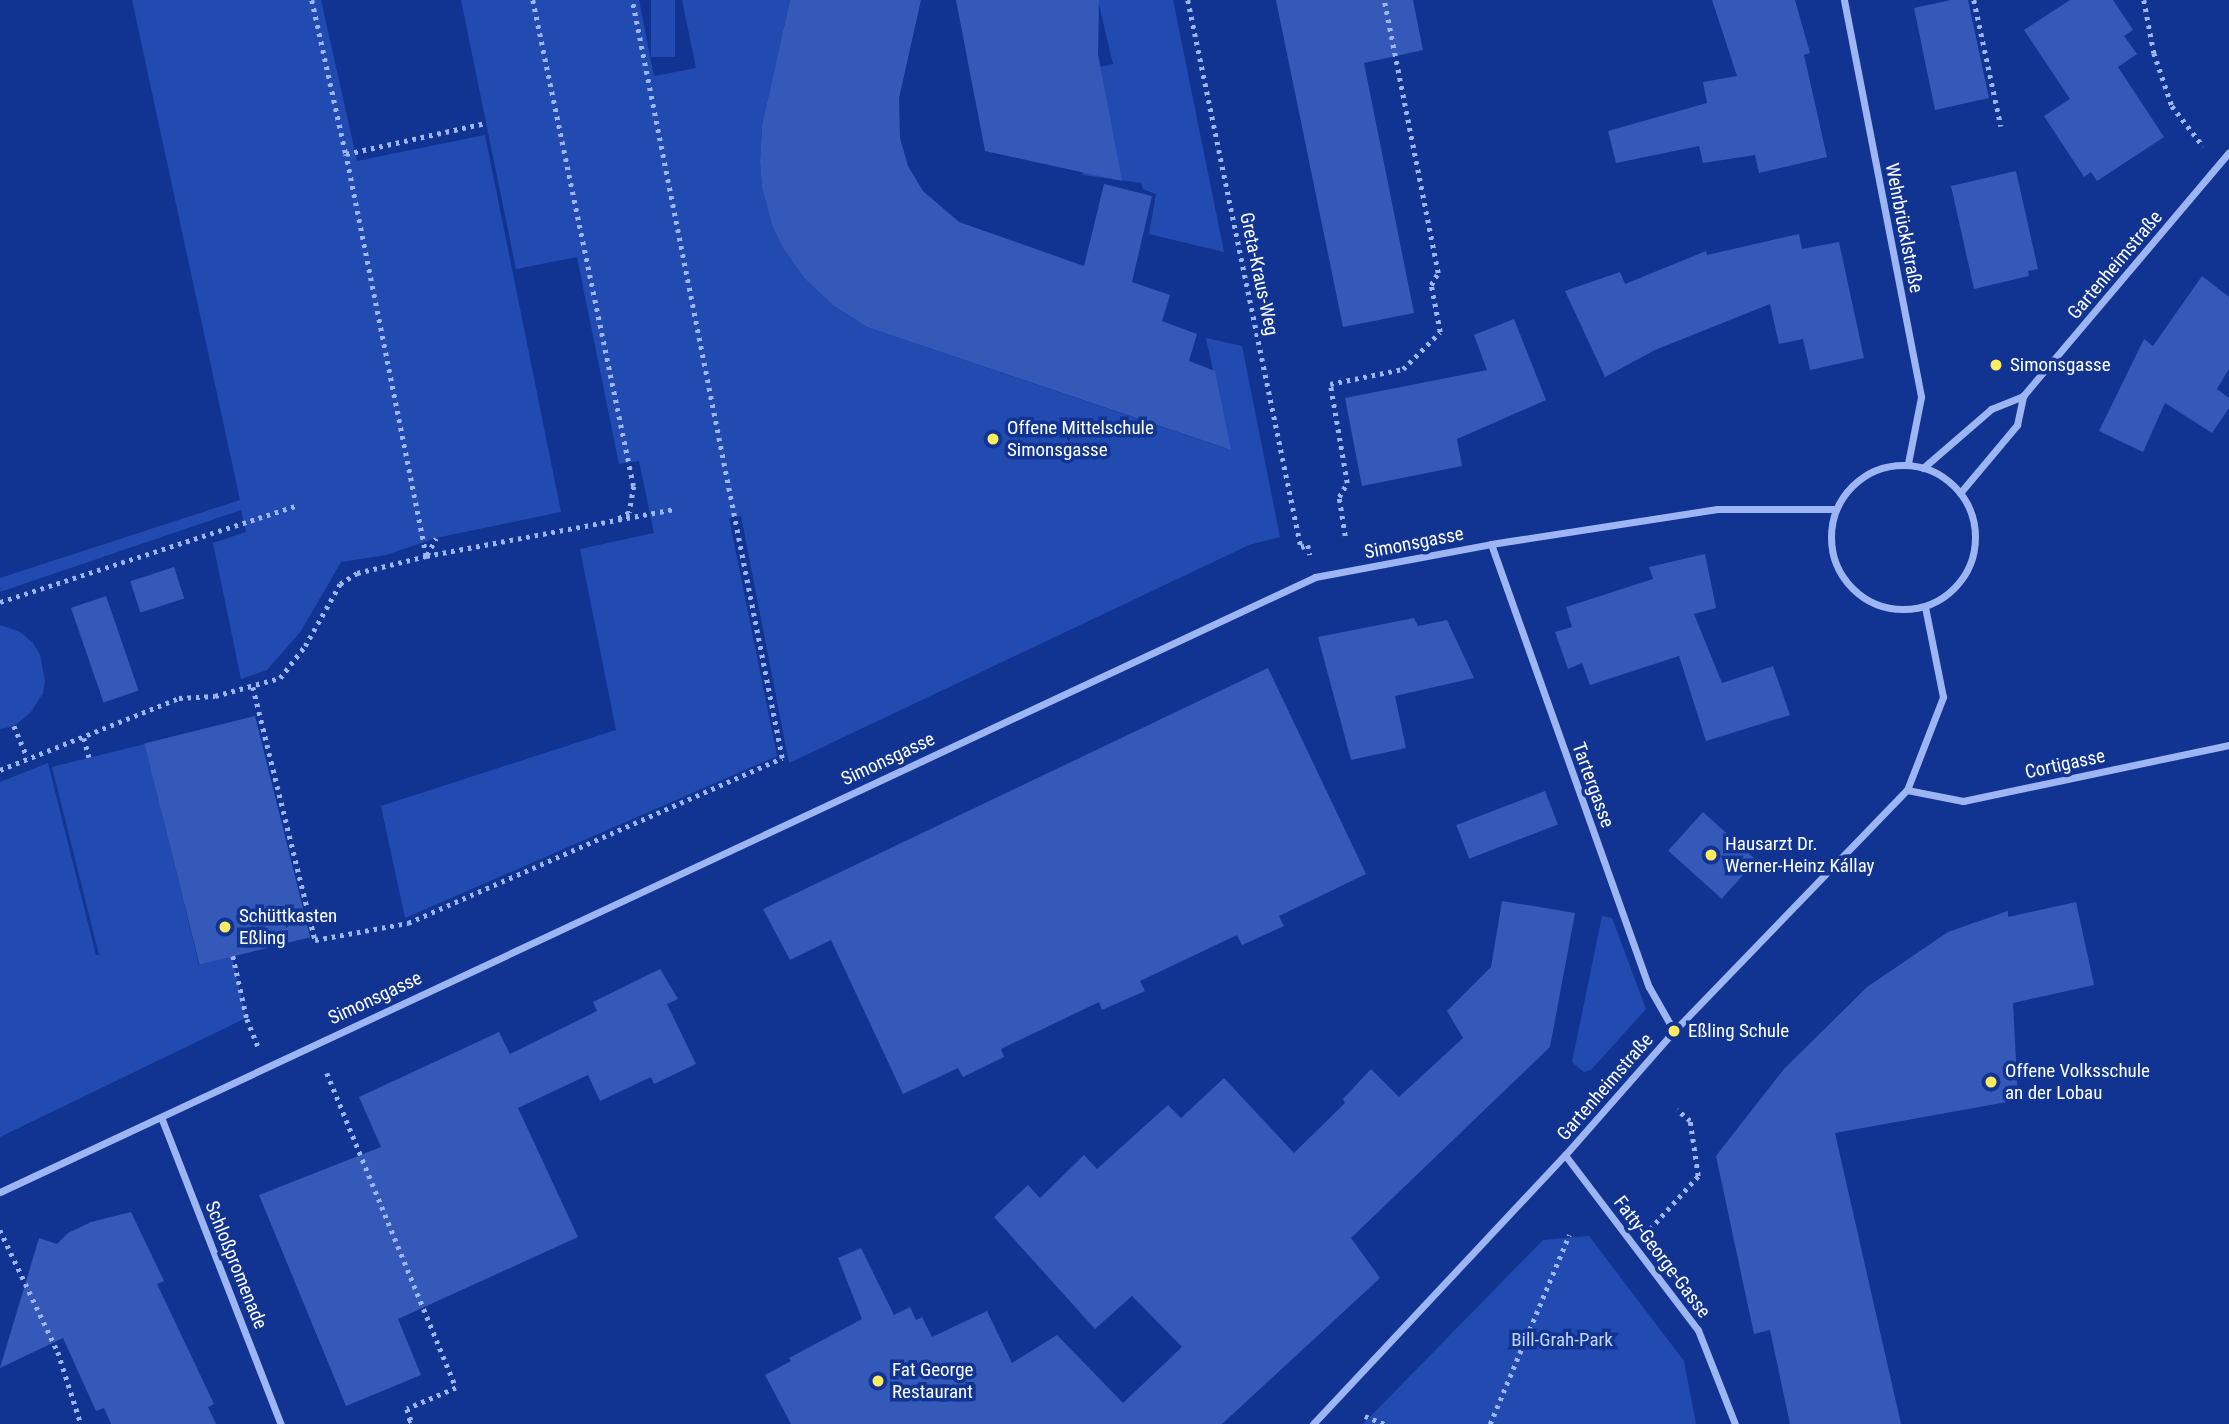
<!DOCTYPE html>
<html>
<head>
<meta charset="utf-8">
<style>
  body { margin:0 }
  #map { position:relative; width:2229px; height:1424px; overflow:hidden; background:#113492; font-family:"Roboto Condensed",sans-serif }
  div>[style] { position:absolute }
  .green>* { inset:0; background:#224bb1; transform-origin:0 0 }
  .building>* { inset:0; background:#3459b9; transform-origin:0 0 }
  .path>* { height:4.5px; margin-top:-2.25px; transform-origin:0; background:repeating-linear-gradient(90deg,#9db5f3 0 3.5px,transparent 0 8.5px) }
  .street>* { height:7px; margin:-3.5px; padding:0 3.5px; transform-origin:3.5px; border-radius:3.5px; background:#9db5f3 }
  .street>.ring { margin:-3.5px; padding:0; box-sizing:content-box; background:none; border:7px solid #9db5f3; border-radius:50% }
  .dots>* { width:19px; height:19px; translate:-50% -50%; box-sizing:border-box; border:4px solid #113492; border-radius:50% }
  span { translate:-50% -50%; white-space:nowrap; text-align:center; line-height:1.15; -webkit-text-stroke:7px #113492; paint-order:stroke }
  .street-label { font-size:19px; color:#fff }
  .poi-label { font-size:19px; color:#fff }
  .left { translate:0 -50%; text-align:left }
  .park-label { font-size:19px; color:#c4d5fd }
</style>
</head>
<body>
<div id="map">
  <div class="green">
    <div style="clip-path:polygon(132px 0,321px 0,357px 161px,485px 135px,561px 512px,436px 538px,386px 555px,341px 562px,301px 631px,267px 670px,241px 679px,213px 543px,246px 532px,241px 510px,0 592px,0 578px,240px 500px)"></div>
    <div style="clip-path:polygon(461px 0,639px 0,654px 76px,696px 68px,682px 0,790px 0,762px 125px,760px 163px,762px 188px,772px 225px,783px 247px,805px 279px,834px 306px,867px 327px,1230px 450px,1206px 338px,1242px 346px,1280px 537px,1249px 545px,789px 763px,741px 516px,729px 518px,777px 756px,405px 918px,381px 806px,616px 730px,580px 549px,654px 533px,639px 461px,619px 464px,577px 257px,516px 269px)"></div>
    <div style="left:651px;top:0;width:24px;height:57px"></div>
    <div style="clip-path:polygon(1098px 0,1173px 0,1224px 252px,1149px 234px,1156px 194px,1143px 189px,1141px 183px,1083px 175px,1078px 157px,1100px 67px,1113px 64px)"></div>
    <div style="clip-path:polygon(0 625px,20px 632px,33px 643px,40px 655px,45px 681px,43px 693px,31px 712px,14px 726px,0 729px)"></div>
    <div style="clip-path:polygon(145px 744px,199px 965px,232px 956px,246px 1018px,0 1137px,0 782px,48px 763px,96px 955px,99px 955px,52px 767px)"></div>
    <div style="clip-path:polygon(1602px 916px,1612px 918px,1646px 1009px,1591px 1070px,1584px 1072px,1572px 1062px)"></div>
    <div style="clip-path:polygon(1589px 1236px,1684px 1361px,1696px 1424px,1363px 1424px,1543px 1240px)"></div>
  </div>
  <div class="building">
    <div style="clip-path:polygon(790px 0,921px 0,899px 98px,900px 138px,908px 166px,923px 191px,959px 222px,1084px 266px,1104px 184px,1152px 196px,1132px 282px,1170px 295px,1162px 321px,1197px 334px,1189px 361px,1215px 371px,1231px 450px,867px 327px,834px 306px,805px 279px,783px 248px,772px 225px,762px 188px,760px 163px,762px 125px)"></div>
    <div style="clip-path:polygon(956px 0,1099px 0,1098px 54px,1122px 181px,985px 151px)"></div>
    <div style="clip-path:polygon(1276px 0,1413px 0,1423px 50px,1364px 63px,1414px 313px,1343px 327px)"></div>
    <div style="clip-path:polygon(1712px 0,1795px 0,1810px 53px,1804px 55px,1827px 157px,1759px 173px,1755px 155px,1703px 163px,1699px 146px,1616px 163px,1608px 131px,1707px 103px,1703px 82px,1737px 76px)"></div>
    <div style="clip-path:polygon(1951px 0,1968px 0,1989px 98px,1935px 110px,1914px 8px)"></div>
    <div style="clip-path:polygon(2070px 0,2113px 0,2133px 30px,2124px 36px,2137px 54px,2118px 67px,2164px 137px,2097px 181px,2091px 172px,2084px 177px,2044px 116px,2070px 99px,2024px 30px)"></div>
    <div style="clip-path:polygon(2016px 171px,2038px 269px,2028px 271px,2029px 276px,1974px 289px,1951px 186px)"></div>
    <div style="clip-path:polygon(1799px 234px,1802px 249px,1839px 242px,1864px 358px,1810px 370px,1803px 339px,1779px 344px,1770px 304px,1655px 350px,1605px 377px,1565px 291px,1620px 272px,1625px 284px,1706px 251px,1707px 255px)"></div>
    <div style="clip-path:polygon(2202px 276px,2229px 297px,2229px 369px,2217px 389px,2229px 398px,2229px 408px,2212px 433px,2165px 403px,2143px 452px,2099px 431px,2144px 339px,2153px 346px)"></div>
    <div style="clip-path:polygon(1514px 319px,1546px 400px,1457px 439px,1462px 466px,1362px 486px,1345px 398px,1487px 370px,1474px 335px)"></div>
    <div style="clip-path:polygon(1705px 554px,1716px 608px,1694px 614px,1722px 683px,1773px 666px,1790px 715px,1706px 741px,1679px 656px,1590px 685px,1582px 663px,1568px 669px,1555px 632px,1572px 627px,1566px 607px,1653px 579px,1649px 567px)"></div>
    <div style="left:174px;top:567px;width:33px;height:46px;rotate:72deg"></div>
    <div style="left:106px;top:596px;width:100px;height:37px;rotate:71deg"></div>
    <div style="clip-path:polygon(1414px 618px,1418px 626px,1447px 620px,1474px 678px,1395px 696px,1406px 748px,1351px 760px,1318px 637px)"></div>
    <div style="clip-path:polygon(1268px 668px,1366px 874px,1279px 916px,1284px 926px,1242px 945px,1237px 935px,1140px 981px,1145px 991px,1102px 1010px,1099px 1002px,1001px 1049px,1004px 1057px,963px 1077px,958px 1068px,903px 1094px,831px 940px,790px 960px,763px 909px)"></div>
    <div style="left:255px;top:716px;width:228px;height:114px;rotate:76deg"></div>
    <div style="left:1545px;top:791px;width:36px;height:95px;rotate:69deg"></div>
    <div style="left:1703px;top:812px;width:72px;height:52px;rotate:42deg"></div>
    <div style="clip-path:polygon(1502px 901px,1575px 913px,1550px 1047px,1351px 1238px,1380px 1278px,1222px 1424px,791px 1424px,765px 1375px,791px 1361px,789px 1358px,862px 1319px,838px 1258px,861px 1248px,894px 1315px,910px 1307px,916px 1320px,922px 1317px,932px 1337px,987px 1311px,1012px 1363px,1057px 1335px,1123px 1403px,1182px 1347px,1132px 1296px,1095px 1329px,994px 1217px,1028px 1185px,1040px 1198px,1084px 1155px,1097px 1169px,1168px 1105px,1181px 1118px,1224px 1078px,1294px 1153px,1345px 1103px,1343px 1099px,1371px 1069px,1399px 1097px,1463px 1038px,1447px 1011px,1491px 967px)"></div>
    <div style="clip-path:polygon(2076px 902px,2094px 985px,2013px 1003px,2018px 1100px,1835px 1133px,1901px 1424px,1790px 1424px,1770px 1330px,1754px 1334px,1716px 1156px,1784px 1069px,1867px 987px,1948px 932px,2008px 911px,2008px 917px)"></div>
    <div style="clip-path:polygon(660px 969px,678px 999px,667px 1004px,696px 1064px,654px 1084px,651px 1077px,600px 1101px,588px 1075px,518px 1108px,578px 1237px,398px 1319px,421px 1375px,346px 1406px,259px 1195px,381px 1147px,359px 1097px,499px 1032px,510px 1054px,597px 1011px,593px 1002px)"></div>
    <div style="clip-path:polygon(131px 1212px,164px 1281px,157px 1284px,214px 1404px,208px 1407px,216px 1424px,111px 1424px,104px 1408px,96px 1411px,63px 1338px,0 1368px,39px 1238px,57px 1244px,68px 1233px,91px 1222px)"></div>
  </div>
  <div class="path">
    <div style="left:312px;top:0;width:158px;rotate:77.6deg"></div>
    <div style="left:533px;top:0;width:496px;rotate:78.3deg"></div>
    <div style="left:634px;top:486px;width:27px;rotate:100deg"></div>
    <div style="left:629px;top:513px;width:13px;rotate:151deg"></div>
    <div style="left:1188px;top:0;width:559px;rotate:78.33deg"></div>
    <div style="left:1301px;top:547px;width:7px;rotate:-16deg"></div>
    <div style="left:1308px;top:545px;width:10px;rotate:79deg"></div>
    <div style="left:1974px;top:0;width:129px;rotate:77.9deg"></div>
    <div style="left:2144px;top:0;width:54px;rotate:79.3deg"></div>
    <div style="left:2154px;top:53px;width:56px;rotate:71.2deg"></div>
    <div style="left:2172px;top:106px;width:51px;rotate:52.2deg"></div>
    <div style="left:1345px;top:536px;width:39px;rotate:-99deg"></div>
    <div style="left:1339px;top:497px;width:16px;rotate:-60deg"></div>
    <div style="left:1347px;top:483px;width:100px;rotate:-99.7deg"></div>
    <div style="left:1330px;top:384px;width:75px;rotate:-11.6deg"></div>
    <div style="left:1403px;top:369px;width:52px;rotate:-45deg"></div>
    <div style="left:1440px;top:332px;width:48px;rotate:-100.8deg"></div>
    <div style="left:1431px;top:285px;width:14px;rotate:-60deg"></div>
    <div style="left:1438px;top:273px;width:278px;rotate:-101.2deg"></div>
    <div style="left:427px;top:555px;width:19px;rotate:-62deg"></div>
    <div style="left:426px;top:556px;width:410px;rotate:-101.3deg"></div>
    <div style="left:346px;top:154px;width:143px;rotate:-12.5deg"></div>
    <div style="left:0;top:602px;width:311px;rotate:-18deg"></div>
    <div style="left:253px;top:687px;width:260px;rotate:76.2deg"></div>
    <div style="left:315px;top:940px;width:95px;rotate:-10.4deg"></div>
    <div style="left:408px;top:923px;width:409px;rotate:-23.8deg"></div>
    <div style="left:782px;top:758px;width:773px;rotate:-101.19deg"></div>
    <div style="left:14px;top:726px;width:34px;rotate:67deg"></div>
    <div style="left:84px;top:738px;width:20px;rotate:75deg"></div>
    <div style="left:0;top:770px;width:193px;rotate:-21.9deg"></div>
    <div style="left:179px;top:698px;width:36px;rotate:-3deg"></div>
    <div style="left:215px;top:696px;width:67px;rotate:-15.5deg"></div>
    <div style="left:280px;top:678px;width:41px;rotate:-52deg"></div>
    <div style="left:305px;top:646px;width:71px;rotate:-60.6deg"></div>
    <div style="left:340px;top:584px;width:20px;rotate:-33deg"></div>
    <div style="left:357px;top:573px;width:71px;rotate:-13.8deg"></div>
    <div style="left:426px;top:556px;width:253px;rotate:-10.7deg"></div>
    <div style="left:233px;top:956px;width:65px;rotate:77.5deg"></div>
    <div style="left:247px;top:1019px;width:29px;rotate:68deg"></div>
    <div style="left:327px;top:1073px;width:340px;rotate:67.7deg"></div>
    <div style="left:456px;top:1388px;width:53px;rotate:156.8deg"></div>
    <div style="left:407px;top:1409px;width:12px;rotate:70deg"></div>
    <div style="left:411px;top:1420px;width:8px;rotate:150deg"></div>
    <div style="left:1650px;top:1229px;width:72px;rotate:-47.8deg"></div>
    <div style="left:1698px;top:1176px;width:56px;rotate:-98.3deg"></div>
    <div style="left:1690px;top:1121px;width:17px;rotate:-140deg"></div>
    <div style="left:0;top:1230px;width:135px;rotate:64.6deg"></div>
    <div style="left:58px;top:1352px;width:76px;rotate:72.3deg"></div>
    <div style="left:1365px;top:1416px;width:22px;rotate:22deg"></div>
    <div style="left:1490px;top:1424px;width:205px;rotate:-67.3deg"></div>
  </div>
  <div class="street">
    <div style="left:1844px;top:0;width:404px;rotate:79deg"></div>
    <div style="left:1921px;top:397px;width:67px;rotate:101.1deg"></div>
    <div class="ring" style="left:1831px;top:465px;width:137px;height:137px"></div>
    <div style="left:1923px;top:468px;width:90px;rotate:-40.9deg"></div>
    <div style="left:1991px;top:409px;width:35px;rotate:-22deg"></div>
    <div style="left:2023px;top:396px;width:319px;rotate:-49.8deg"></div>
    <div style="left:1960px;top:493px;width:89px;rotate:-50deg"></div>
    <div style="left:2017px;top:425px;width:30px;rotate:-78deg"></div>
    <div style="left:1491px;top:544px;width:470px;rotate:70.4deg"></div>
    <div style="left:1649px;top:987px;width:51px;rotate:60.4deg"></div>
    <div style="left:1907px;top:790px;width:57px;rotate:11.1deg"></div>
    <div style="left:1963px;top:801px;width:272px;rotate:-11.9deg"></div>
    <div style="left:161px;top:1117px;width:330px;rotate:68.7deg"></div>
    <div style="left:1565px;top:1155px;width:220px;rotate:52.8deg"></div>
    <div style="left:1698px;top:1330px;width:101px;rotate:68.5deg"></div>
    <div style="left:0;top:1192px;width:1452px;rotate:-25.06deg"></div>
    <div style="left:1315px;top:577px;width:179px;rotate:-10.6deg"></div>
    <div style="left:1491px;top:544px;width:229px;rotate:-8.8deg"></div>
    <div style="left:1717px;top:509px;width:117px"></div>
    <div style="left:1313px;top:1424px;width:369px;rotate:-46.9deg"></div>
    <div style="left:1565px;top:1155px;width:165px;rotate:-48.7deg"></div>
    <div style="left:1674px;top:1031px;width:335px;rotate:-46deg"></div>
    <div style="left:1907px;top:790px;width:100px;rotate:-68.8deg"></div>
    <div style="left:1943px;top:697px;width:92px;rotate:-101.3deg"></div>
  </div>
  <div class="dots">
    <div style="left:1996px;top:365px;background:#ffeb5e"></div>
    <div style="left:993px;top:439px;background:#ffeb5e"></div>
    <div style="left:1711px;top:855px;background:#ffeb5e"></div>
    <div style="left:225px;top:927px;background:#ffeb5e"></div>
    <div style="left:1674px;top:1031px;background:#ffeb5e"></div>
    <div style="left:1991px;top:1082px;background:#ffeb5e"></div>
    <div style="left:878px;top:1381px;background:#ffeb5e"></div>
  </div>
  <div class="street-label">
    <span style="left:1904px;top:228px;rotate:79deg">Wehrbrücklstraße</span>
    <span style="left:2115px;top:265px;rotate:-50deg">Gartenheimstraße</span>
    <span style="left:1259px;top:274px;rotate:78deg">Greta-Kraus-Weg</span>
    <span style="left:1414px;top:543px;rotate:-11deg">Simonsgasse</span>
    <span style="left:888px;top:759px;rotate:-25deg">Simonsgasse</span>
    <span style="left:2065px;top:764px;rotate:-12deg">Cortigasse</span>
    <span style="left:1593px;top:785px;rotate:70deg">Tartergasse</span>
    <span style="left:375px;top:998px;rotate:-25deg">Simonsgasse</span>
    <span style="left:1605px;top:1087px;rotate:-49deg">Gartenheimstraße</span>
    <span style="left:1662px;top:1257px;rotate:53deg">Fatty-George-Gasse</span>
    <span style="left:236px;top:1265px;rotate:68deg">Schloßpromenade</span>
  </div>
  <div class="poi-label">
    <span class="left" style="left:2010px;top:365px">Simonsgasse</span>
    <span class="left" style="left:1007px;top:439px">Offene Mittelschule<br>Simonsgasse</span>
    <span class="left" style="left:1725px;top:855px">Hausarzt Dr.<br>Werner-Heinz Kállay</span>
    <span class="left" style="left:239px;top:927px">Schüttkasten<br>Eßling</span>
    <span class="left" style="left:1688px;top:1031px">Eßling Schule</span>
    <span class="left" style="left:2005px;top:1082px">Offene Volksschule<br>an der Lobau</span>
    <span class="left" style="left:892px;top:1381px">Fat George<br>Restaurant</span>
  </div>
  <div class="park-label">
    <span style="left:1562px;top:1340px">Bill-Grah-Park</span>
  </div>
</div>
</body>
</html>
